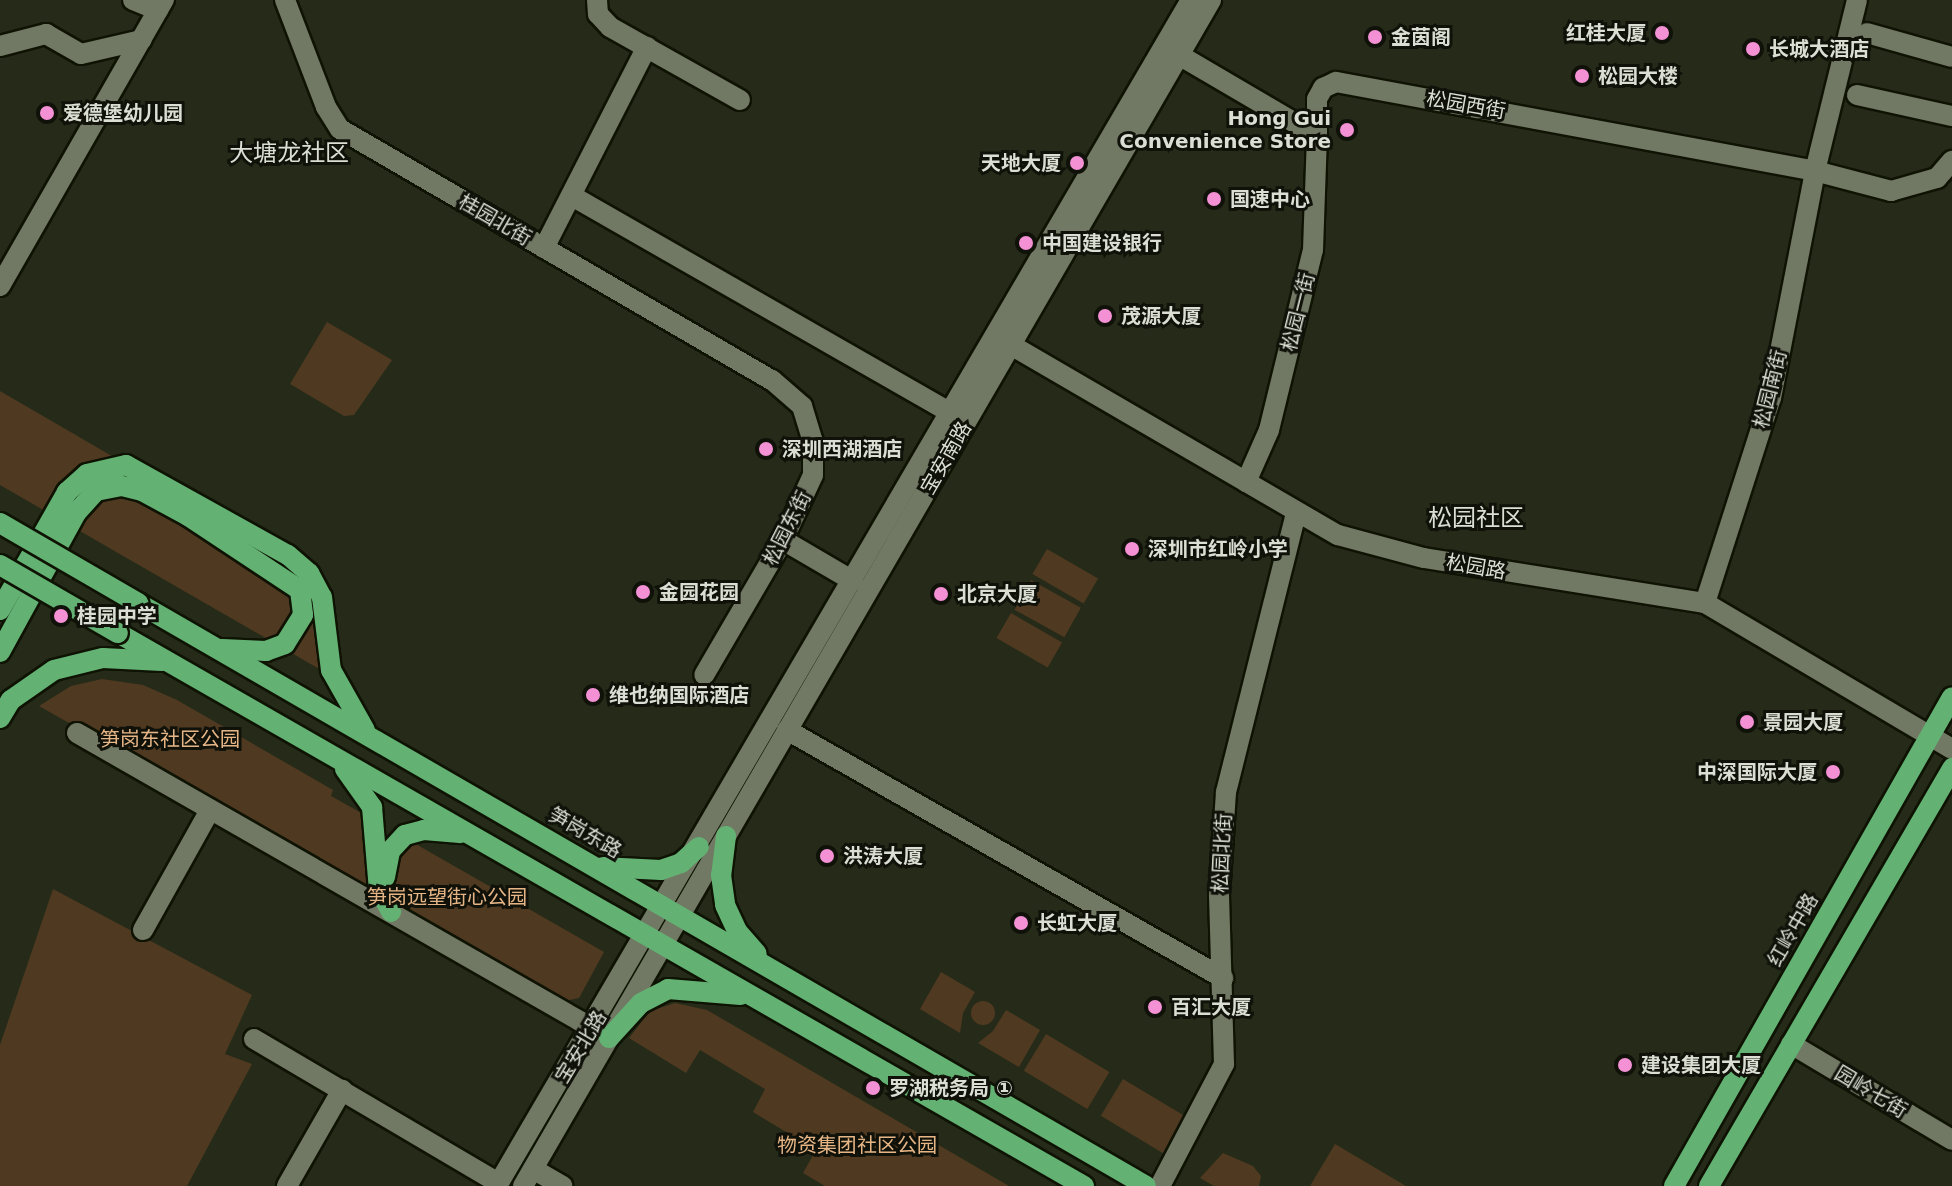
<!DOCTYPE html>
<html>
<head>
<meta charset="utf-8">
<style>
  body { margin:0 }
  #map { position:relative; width:1952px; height:1186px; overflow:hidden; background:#252b18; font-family:"DejaVu Sans","Noto Sans SC",sans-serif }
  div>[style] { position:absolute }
  .green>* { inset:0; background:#503921; transform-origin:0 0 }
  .round { border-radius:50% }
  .roads { filter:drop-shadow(2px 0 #0f1303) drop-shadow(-2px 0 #0f1303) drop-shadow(0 2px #0f1303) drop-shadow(0 -2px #0f1303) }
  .minor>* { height:20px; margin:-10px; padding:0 10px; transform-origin:10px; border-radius:10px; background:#717863 }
  .major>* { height:20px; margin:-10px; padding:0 10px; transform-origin:10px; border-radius:10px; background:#63b273 }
  .bridges { filter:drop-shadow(2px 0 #0f1303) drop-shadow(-2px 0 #0f1303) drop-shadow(0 2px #0f1303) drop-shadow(0 -2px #0f1303) }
  .major-bridge>* { height:20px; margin:-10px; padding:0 10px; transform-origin:10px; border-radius:10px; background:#63b273 }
  .dots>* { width:22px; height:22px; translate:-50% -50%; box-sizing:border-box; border:4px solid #10120a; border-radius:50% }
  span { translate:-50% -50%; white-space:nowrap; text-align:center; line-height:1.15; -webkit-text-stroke:6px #10120a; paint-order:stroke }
  .poi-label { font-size:20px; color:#dbdfd3; font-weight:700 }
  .right { translate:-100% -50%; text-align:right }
  .left { translate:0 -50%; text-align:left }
  .street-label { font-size:20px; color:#dbdfd3 }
  .park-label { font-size:20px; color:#e6b586 }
  .quarter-label { font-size:24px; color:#dbdfd3 }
</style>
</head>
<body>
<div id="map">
  <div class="green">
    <div style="clip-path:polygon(327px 322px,392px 360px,354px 415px,344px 416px,290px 384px)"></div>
    <div style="clip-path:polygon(0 391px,301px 566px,312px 582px,328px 674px,0 485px)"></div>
    <div style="left:1047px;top:549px;width:59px;height:29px;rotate:30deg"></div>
    <div style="left:1031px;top:580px;width:57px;height:34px;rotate:29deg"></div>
    <div style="left:1011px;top:613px;width:59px;height:29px;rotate:30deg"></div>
    <div style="clip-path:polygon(102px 679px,143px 685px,177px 700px,333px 790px,331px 796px,365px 815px,366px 886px,344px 879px,39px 706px,71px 686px)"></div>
    <div style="clip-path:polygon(414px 843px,604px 952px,579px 998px,565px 1001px,407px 909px,394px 889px,393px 872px,405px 848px)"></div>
    <div style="clip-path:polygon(53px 889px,252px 995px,225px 1054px,252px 1064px,187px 1186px,0 1186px,0 1045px)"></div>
    <div style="clip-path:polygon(941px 972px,975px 992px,963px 1013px,960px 1033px,920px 1009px)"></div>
    <div class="round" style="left:971px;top:1001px;width:24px;height:24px"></div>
    <div style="clip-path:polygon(675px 1003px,707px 1010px,1009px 1186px,825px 1186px,803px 1173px,816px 1150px,753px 1112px,765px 1089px,700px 1050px,686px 1073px,629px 1038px,650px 1011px)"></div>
    <div style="clip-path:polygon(1006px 1010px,1040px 1030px,1019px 1067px,978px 1043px,993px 1031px)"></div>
    <div style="left:1046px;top:1034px;width:74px;height:43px;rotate:31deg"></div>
    <div style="left:1123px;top:1079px;width:74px;height:43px;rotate:31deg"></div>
    <div style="clip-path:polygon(1335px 1144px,1406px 1186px,1310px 1186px)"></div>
    <div style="clip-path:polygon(1223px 1153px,1253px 1166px,1261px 1176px,1259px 1186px,1214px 1186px,1200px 1178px)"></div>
  </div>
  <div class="roads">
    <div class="minor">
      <div style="left:133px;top:0;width:27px;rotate:22deg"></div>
      <div style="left:285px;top:0;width:115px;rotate:69deg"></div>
      <div style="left:326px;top:107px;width:26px;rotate:58deg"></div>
      <div style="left:340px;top:129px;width:500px;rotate:30.2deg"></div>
      <div style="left:772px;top:380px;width:40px;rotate:41deg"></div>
      <div style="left:802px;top:406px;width:37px;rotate:73deg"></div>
      <div style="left:813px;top:441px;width:34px;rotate:90deg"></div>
      <div style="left:813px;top:475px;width:72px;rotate:114.8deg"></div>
      <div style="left:783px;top:540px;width:156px;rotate:120.3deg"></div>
      <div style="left:597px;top:0;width:14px;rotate:86deg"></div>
      <div style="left:598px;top:14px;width:18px;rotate:47deg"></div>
      <div style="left:610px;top:27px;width:149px;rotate:29.3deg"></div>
      <div style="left:1867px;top:33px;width:88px;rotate:15.8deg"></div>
      <div style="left:0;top:46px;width:48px;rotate:-14.6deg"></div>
      <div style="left:46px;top:34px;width:40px;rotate:29.7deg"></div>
      <div style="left:81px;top:54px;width:62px;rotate:-13.1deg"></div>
      <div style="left:1179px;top:55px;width:160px;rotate:30.4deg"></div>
      <div style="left:1317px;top:136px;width:37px;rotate:-90deg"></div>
      <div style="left:1317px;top:99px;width:13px;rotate:-61deg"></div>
      <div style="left:1323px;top:88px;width:14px;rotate:-25deg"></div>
      <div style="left:1336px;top:82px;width:487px;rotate:10.5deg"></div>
      <div style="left:1815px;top:171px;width:79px;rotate:14.7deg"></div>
      <div style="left:1891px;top:191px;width:48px;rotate:-15.8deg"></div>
      <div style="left:1937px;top:178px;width:23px;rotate:-49deg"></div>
      <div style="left:1857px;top:95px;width:97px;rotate:12.5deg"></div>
      <div style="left:572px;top:196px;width:434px;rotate:29.8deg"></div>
      <div style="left:544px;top:248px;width:226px;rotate:-62.9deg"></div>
      <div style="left:0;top:286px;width:330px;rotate:-60.2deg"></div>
      <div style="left:1011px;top:345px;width:378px;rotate:30.2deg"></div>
      <div style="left:1338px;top:535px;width:89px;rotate:15deg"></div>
      <div style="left:1424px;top:558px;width:285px;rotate:9.1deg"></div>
      <div style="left:1705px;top:603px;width:287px;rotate:30.6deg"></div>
      <div style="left:1246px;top:482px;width:57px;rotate:-66.1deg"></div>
      <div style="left:1269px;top:430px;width:185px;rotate:-76.3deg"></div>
      <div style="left:1313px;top:250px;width:114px;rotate:-88deg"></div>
      <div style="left:783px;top:540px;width:81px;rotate:30.4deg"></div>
      <div style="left:1705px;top:603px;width:215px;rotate:-72.2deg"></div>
      <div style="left:1771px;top:398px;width:231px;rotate:-79deg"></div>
      <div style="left:1815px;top:171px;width:176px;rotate:-76.2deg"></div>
      <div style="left:787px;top:730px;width:502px;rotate:29.63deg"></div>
      <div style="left:77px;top:733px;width:594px;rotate:29.8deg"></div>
      <div style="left:143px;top:930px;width:137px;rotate:-60.8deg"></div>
      <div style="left:254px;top:1039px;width:283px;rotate:30.5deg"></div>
      <div style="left:1791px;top:1044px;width:187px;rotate:30.8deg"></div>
      <div style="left:533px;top:1169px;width:34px;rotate:30deg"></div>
      <div style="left:287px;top:1186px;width:111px;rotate:-60.2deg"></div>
      <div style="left:497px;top:1186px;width:1374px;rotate:-59.67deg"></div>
      <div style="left:523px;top:1186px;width:1371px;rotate:-59.88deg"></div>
      <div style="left:1160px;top:1186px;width:138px;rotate:-62.3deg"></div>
      <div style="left:1224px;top:1064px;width:169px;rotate:-91.7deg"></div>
      <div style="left:1219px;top:895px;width:103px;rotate:-86.1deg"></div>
      <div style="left:1226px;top:792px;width:288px;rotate:-75.9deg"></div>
    </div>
    <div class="major">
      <div style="left:138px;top:603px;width:1164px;rotate:30.04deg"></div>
      <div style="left:0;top:610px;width:136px;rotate:-60.4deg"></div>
      <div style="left:67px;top:492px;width:27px;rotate:-42deg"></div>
      <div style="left:87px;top:474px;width:40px;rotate:-13deg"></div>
      <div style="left:126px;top:465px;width:185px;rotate:29.1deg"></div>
      <div style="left:288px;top:555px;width:28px;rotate:41deg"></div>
      <div style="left:309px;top:573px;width:27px;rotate:62deg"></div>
      <div style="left:322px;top:597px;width:74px;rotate:83deg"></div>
      <div style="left:331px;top:670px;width:69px;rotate:60.5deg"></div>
      <div style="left:118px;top:633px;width:1113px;rotate:29.79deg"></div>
      <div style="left:0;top:652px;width:158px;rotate:-61.3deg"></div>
      <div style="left:76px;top:513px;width:30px;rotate:-48deg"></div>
      <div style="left:96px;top:491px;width:26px;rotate:-11deg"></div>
      <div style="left:122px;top:486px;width:21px;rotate:14deg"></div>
      <div style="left:142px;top:491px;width:52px;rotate:28.5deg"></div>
      <div style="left:188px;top:516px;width:134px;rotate:33.5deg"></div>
      <div style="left:300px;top:590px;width:25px;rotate:83deg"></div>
      <div style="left:303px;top:615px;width:34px;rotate:122deg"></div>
      <div style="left:285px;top:644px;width:20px;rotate:160deg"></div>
      <div style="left:266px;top:651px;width:44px;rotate:-177.4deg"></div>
      <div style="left:0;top:718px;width:21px;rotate:-59deg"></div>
      <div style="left:11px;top:700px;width:52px;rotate:-34.9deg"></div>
      <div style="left:54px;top:670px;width:50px;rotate:-13.8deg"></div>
      <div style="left:103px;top:658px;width:59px;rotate:2.9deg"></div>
      <div style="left:345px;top:769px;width:47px;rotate:54.6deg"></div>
      <div style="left:372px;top:807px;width:83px;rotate:85.2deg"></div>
      <div style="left:379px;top:890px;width:25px;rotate:61deg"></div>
      <div style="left:726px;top:836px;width:39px;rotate:97deg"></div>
      <div style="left:721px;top:875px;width:30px;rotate:82deg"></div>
      <div style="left:725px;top:905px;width:29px;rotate:65deg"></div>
      <div style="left:737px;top:931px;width:30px;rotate:49deg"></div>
      <div style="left:603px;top:867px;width:58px;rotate:3deg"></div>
      <div style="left:661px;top:870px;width:21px;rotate:-19deg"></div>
      <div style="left:681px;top:863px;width:24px;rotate:-42deg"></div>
      <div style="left:385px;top:877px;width:26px;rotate:-79deg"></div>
      <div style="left:390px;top:851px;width:22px;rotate:-47deg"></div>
      <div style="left:405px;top:835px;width:20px;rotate:-15deg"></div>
      <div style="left:424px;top:830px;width:36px;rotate:5deg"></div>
      <div style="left:609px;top:1038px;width:47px;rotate:-47.6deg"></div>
      <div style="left:641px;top:1003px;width:30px;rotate:-27deg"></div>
      <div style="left:668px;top:989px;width:73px;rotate:4.7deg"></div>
      <div style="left:1674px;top:1186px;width:562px;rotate:-60.38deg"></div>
      <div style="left:1709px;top:1186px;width:484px;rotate:-59.8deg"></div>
    </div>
  </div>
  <div class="bridges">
    <div class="major-bridge">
      <div style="left:0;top:523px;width:160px;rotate:30.1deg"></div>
      <div style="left:0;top:565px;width:136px;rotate:30deg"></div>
    </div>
  </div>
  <div class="dots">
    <div style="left:1662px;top:33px;background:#f491d4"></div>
    <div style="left:1375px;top:37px;background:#f491d4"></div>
    <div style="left:1753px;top:49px;background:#f491d4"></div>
    <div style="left:1582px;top:76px;background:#f491d4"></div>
    <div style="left:47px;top:113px;background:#f491d4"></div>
    <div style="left:1347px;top:130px;background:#f491d4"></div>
    <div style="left:1077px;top:163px;background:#f491d4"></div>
    <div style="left:1214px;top:199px;background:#f491d4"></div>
    <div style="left:1026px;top:243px;background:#f491d4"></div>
    <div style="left:1105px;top:316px;background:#f491d4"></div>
    <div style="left:766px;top:449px;background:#f491d4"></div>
    <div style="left:1132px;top:549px;background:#f491d4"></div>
    <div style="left:643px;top:592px;background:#f491d4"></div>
    <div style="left:941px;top:594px;background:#f491d4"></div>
    <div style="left:61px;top:616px;background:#f491d4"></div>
    <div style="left:593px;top:695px;background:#f491d4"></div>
    <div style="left:1747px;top:722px;background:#f491d4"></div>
    <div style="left:1833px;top:772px;background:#f491d4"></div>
    <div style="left:827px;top:856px;background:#f491d4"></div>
    <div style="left:1021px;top:923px;background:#f491d4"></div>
    <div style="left:1155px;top:1007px;background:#f491d4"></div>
    <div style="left:1625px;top:1065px;background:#f491d4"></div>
    <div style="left:873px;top:1088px;background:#f491d4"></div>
  </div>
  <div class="poi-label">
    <span class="right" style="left:1646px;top:33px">红桂大厦</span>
    <span class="left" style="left:1391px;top:37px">金茵阁</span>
    <span class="left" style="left:1769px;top:49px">长城大酒店</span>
    <span class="left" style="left:1598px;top:76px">松园大楼</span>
    <span class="left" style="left:63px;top:113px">爱德堡幼儿园</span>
    <span class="right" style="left:1331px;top:130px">Hong Gui<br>Convenience Store</span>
    <span class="right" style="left:1061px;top:163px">天地大厦</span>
    <span class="left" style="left:1230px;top:199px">国速中心</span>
    <span class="left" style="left:1042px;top:243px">中国建设银行</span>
    <span class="left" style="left:1121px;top:316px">茂源大厦</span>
    <span class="left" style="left:782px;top:449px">深圳西湖酒店</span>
    <span class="left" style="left:1148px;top:549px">深圳市红岭小学</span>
    <span class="left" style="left:659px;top:592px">金园花园</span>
    <span class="left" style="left:957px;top:594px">北京大厦</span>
    <span class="left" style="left:77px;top:616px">桂园中学</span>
    <span class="left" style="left:609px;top:695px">维也纳国际酒店</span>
    <span class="left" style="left:1763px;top:722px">景园大厦</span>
    <span class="right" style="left:1817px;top:772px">中深国际大厦</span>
    <span class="left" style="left:843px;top:856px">洪涛大厦</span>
    <span class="left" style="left:1037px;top:923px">长虹大厦</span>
    <span class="left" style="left:1171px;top:1007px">百汇大厦</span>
    <span class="left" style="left:1641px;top:1065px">建设集团大厦</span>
    <span class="left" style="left:889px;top:1088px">罗湖税务局 ①</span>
  </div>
  <div class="street-label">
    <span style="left:1466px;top:105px;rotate:10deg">松园西街</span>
    <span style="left:495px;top:220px;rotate:30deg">桂园北街</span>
    <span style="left:1298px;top:312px;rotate:-76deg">松园一街</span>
    <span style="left:1770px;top:389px;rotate:-76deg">松园南街</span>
    <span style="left:946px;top:458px;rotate:-60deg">宝安南路</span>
    <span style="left:787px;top:528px;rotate:-63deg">松园东街</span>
    <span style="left:1476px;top:567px;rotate:10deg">松园路</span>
    <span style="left:585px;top:833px;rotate:30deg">笋岗东路</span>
    <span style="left:1222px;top:853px;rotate:-87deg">松园北街</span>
    <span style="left:1793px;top:930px;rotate:-60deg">红岭中路</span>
    <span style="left:581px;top:1047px;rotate:-59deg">宝安北路</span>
    <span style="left:1871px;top:1092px;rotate:31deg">园岭七街</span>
  </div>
  <div class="park-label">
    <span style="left:170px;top:739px">笋岗东社区公园</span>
    <span style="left:447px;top:897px">笋岗远望街心公园</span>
    <span style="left:857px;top:1145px">物资集团社区公园</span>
  </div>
  <div class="quarter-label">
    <span style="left:289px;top:154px">大塘龙社区</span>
    <span style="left:1476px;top:519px">松园社区</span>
  </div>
</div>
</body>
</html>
